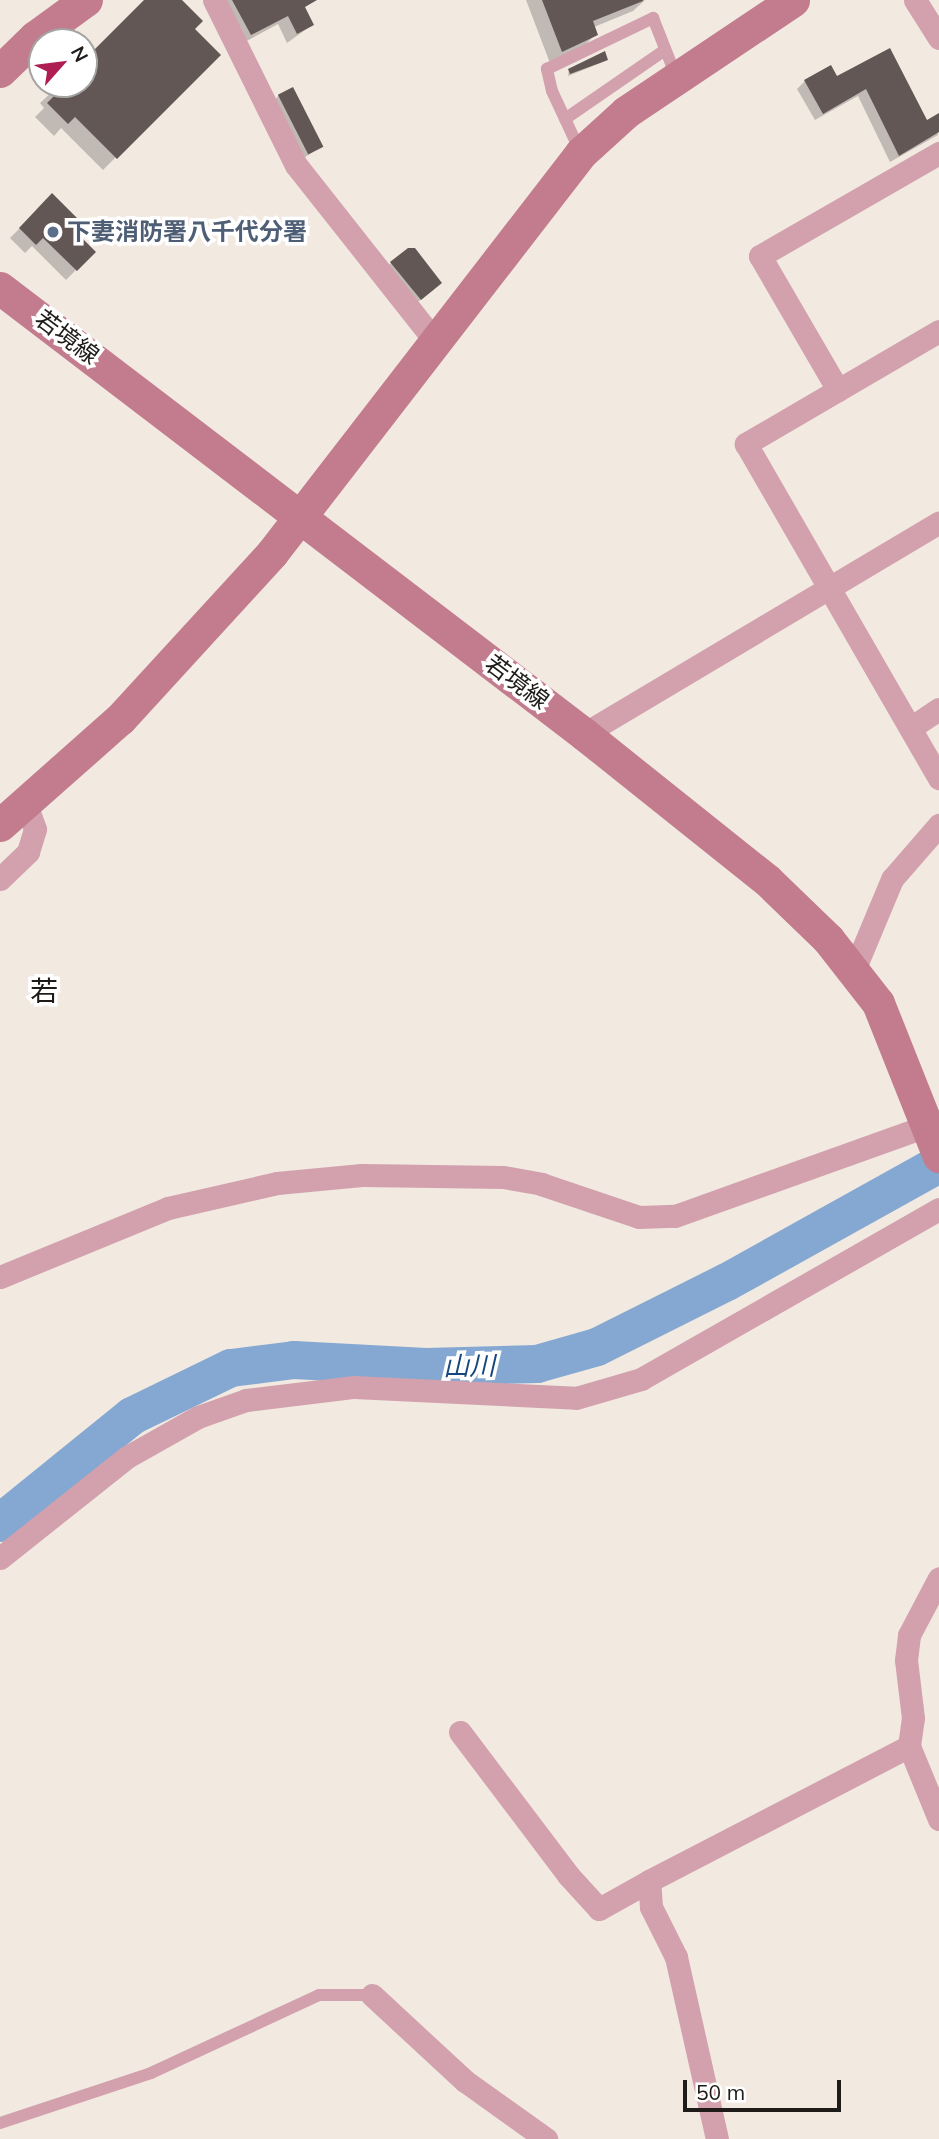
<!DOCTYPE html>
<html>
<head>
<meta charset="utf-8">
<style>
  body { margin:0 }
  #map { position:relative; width:939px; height:2139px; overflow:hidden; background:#f2e9e1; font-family:Mulish,"Noto Sans JP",sans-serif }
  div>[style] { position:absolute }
  .shadow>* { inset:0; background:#0003 }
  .river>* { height:38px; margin:-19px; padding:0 19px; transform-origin:19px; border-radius:19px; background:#84a8d2 }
  .building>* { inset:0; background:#625754; transform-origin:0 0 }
  .lane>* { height:12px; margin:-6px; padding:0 6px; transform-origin:6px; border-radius:6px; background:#d2a1ad }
  .street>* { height:23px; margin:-11.5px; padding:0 11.5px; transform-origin:11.5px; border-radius:11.5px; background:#d2a1ad }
  .secondary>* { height:33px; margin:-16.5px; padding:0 16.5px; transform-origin:16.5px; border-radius:16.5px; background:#c37c8e }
  .dots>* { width:19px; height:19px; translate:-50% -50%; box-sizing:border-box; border:4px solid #fff; border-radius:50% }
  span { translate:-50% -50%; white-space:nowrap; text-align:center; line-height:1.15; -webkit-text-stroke:7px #fff; paint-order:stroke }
  .service-label { font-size:24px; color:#4e5e75; font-weight:700 }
  .left { translate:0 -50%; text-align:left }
  .street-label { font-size:24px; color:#1e1b18 }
  .water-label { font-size:26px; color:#16477c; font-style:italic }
  .quarter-label { font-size:28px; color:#1e1b18 }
  .north { position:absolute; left:28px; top:28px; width:70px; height:70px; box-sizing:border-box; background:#fff; border:2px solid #a5a4a3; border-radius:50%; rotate:62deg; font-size:19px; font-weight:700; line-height:28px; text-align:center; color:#1e1b18 }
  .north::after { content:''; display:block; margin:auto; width:24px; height:32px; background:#af1e52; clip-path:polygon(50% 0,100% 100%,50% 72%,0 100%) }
  .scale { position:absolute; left:683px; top:2080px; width:158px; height:32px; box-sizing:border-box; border:4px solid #1e1b18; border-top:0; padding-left:9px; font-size:21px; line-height:24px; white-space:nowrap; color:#1e1b18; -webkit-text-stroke:5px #fff; paint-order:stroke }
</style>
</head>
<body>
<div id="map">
  <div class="shadow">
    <div style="clip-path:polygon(146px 0,179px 0,193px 29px,218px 55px,103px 170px,61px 128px,54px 136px,35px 117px,44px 108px,40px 103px,56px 88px,52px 84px,84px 84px,84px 56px,87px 59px)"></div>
    <div style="clip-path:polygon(221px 0,299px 0,312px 25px,287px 43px,278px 24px,241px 44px)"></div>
    <div style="clip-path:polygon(526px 0,645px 0,633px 11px,594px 27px,596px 34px,584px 46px,550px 63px)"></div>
    <div style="clip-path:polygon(889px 51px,927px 122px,939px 115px,938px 135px,890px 162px,858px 96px,815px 120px,797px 89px,805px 81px,837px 79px)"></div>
    <div style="clip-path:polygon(606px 59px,603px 62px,568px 76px,569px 70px)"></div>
    <div style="clip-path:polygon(279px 95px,321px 146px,301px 160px,273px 102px)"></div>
    <div style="clip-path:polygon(52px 196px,77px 236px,94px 252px,66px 280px,32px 246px,25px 253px,10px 238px)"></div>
    <div style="clip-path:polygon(391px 263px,434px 289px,414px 305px,385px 269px)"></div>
  </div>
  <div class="river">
    <div style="left:0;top:1523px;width:170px;rotate:-39deg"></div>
    <div style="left:132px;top:1416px;width:110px;rotate:-25.9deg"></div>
    <div style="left:231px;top:1368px;width:64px;rotate:-7.2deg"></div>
    <div style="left:294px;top:1360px;width:132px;rotate:3deg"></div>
    <div style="left:426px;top:1367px;width:111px;rotate:-1.5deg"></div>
    <div style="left:537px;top:1364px;width:62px;rotate:-15.8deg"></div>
    <div style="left:597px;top:1347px;width:145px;rotate:-26.6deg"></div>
    <div style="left:727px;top:1282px;width:243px;rotate:-29.1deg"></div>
  </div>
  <div class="building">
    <div style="clip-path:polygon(144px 0,182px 0,203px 21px,195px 29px,221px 55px,117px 159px,75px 117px,68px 124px,47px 103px,56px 94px,46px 84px,84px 84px,84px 60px)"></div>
    <div style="clip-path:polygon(232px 0,317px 0,305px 7px,314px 25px,297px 34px,288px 16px,251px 35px)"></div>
    <div style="clip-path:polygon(542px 0,643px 0,643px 1px,593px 21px,598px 35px,562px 52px)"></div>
    <div style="clip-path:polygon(890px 48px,927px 120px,939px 113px,939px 132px,899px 156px,866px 89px,823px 114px,804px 80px,831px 65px,837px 76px)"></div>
    <div style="clip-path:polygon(605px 51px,608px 60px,570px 74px,568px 69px)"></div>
    <div style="left:293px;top:87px;width:67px;height:17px;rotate:63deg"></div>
    <div style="clip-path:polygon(52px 193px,87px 228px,79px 235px,96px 252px,77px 271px,43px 238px,36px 245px,19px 228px)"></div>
    <div style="clip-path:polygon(408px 248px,415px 248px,442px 283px,421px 300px,390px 262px)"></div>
  </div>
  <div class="lane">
    <div style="left:565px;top:119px;width:121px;rotate:-34.6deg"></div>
    <div style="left:580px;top:151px;width:66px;rotate:-115deg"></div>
    <div style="left:552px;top:91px;width:23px;rotate:-103deg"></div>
    <div style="left:547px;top:69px;width:118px;rotate:-25.7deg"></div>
    <div style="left:653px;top:18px;width:62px;rotate:68.4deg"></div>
    <div style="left:0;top:2123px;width:159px;rotate:-18.3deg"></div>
    <div style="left:151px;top:2073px;width:185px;rotate:-24.9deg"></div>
    <div style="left:319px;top:1995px;width:53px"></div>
  </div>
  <div class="street">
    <div style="left:214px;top:0;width:184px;rotate:63.6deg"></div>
    <div style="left:296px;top:165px;width:224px;rotate:51.7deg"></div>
    <div style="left:915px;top:0;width:45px;rotate:57.7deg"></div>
    <div style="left:939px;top:331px;width:224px;rotate:149.7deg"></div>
    <div style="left:746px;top:444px;width:386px;rotate:60deg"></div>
    <div style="left:838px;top:390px;width:155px;rotate:-120.2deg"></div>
    <div style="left:760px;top:256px;width:207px;rotate:-29.9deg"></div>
    <div style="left:912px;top:727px;width:32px;rotate:-34deg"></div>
    <div style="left:584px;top:734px;width:413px;rotate:-30.8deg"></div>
    <div style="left:0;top:879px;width:39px;rotate:-44deg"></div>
    <div style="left:28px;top:852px;width:24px;rotate:-73deg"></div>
    <div style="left:35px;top:829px;width:27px;rotate:-110deg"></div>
    <div style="left:854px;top:970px;width:99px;rotate:-67.3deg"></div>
    <div style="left:892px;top:879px;width:72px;rotate:-49deg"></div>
    <div style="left:0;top:1277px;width:182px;rotate:-22.3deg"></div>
    <div style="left:168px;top:1208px;width:112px;rotate:-12.9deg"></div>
    <div style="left:277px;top:1183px;width:85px;rotate:-5.4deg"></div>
    <div style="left:362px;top:1175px;width:141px;rotate:0.8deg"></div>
    <div style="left:503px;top:1177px;width:39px;rotate:10deg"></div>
    <div style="left:541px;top:1184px;width:103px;rotate:18.6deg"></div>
    <div style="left:639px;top:1217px;width:36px;rotate:-2deg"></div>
    <div style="left:675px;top:1216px;width:268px;rotate:-19.7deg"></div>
    <div style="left:0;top:1558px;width:162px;rotate:-38.5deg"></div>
    <div style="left:127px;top:1457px;width:81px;rotate:-29.4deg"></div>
    <div style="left:198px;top:1417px;width:51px;rotate:-19.5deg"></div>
    <div style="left:246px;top:1400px;width:109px;rotate:-6.9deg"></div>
    <div style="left:354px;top:1387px;width:222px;rotate:2.8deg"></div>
    <div style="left:576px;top:1398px;width:68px;rotate:-16.3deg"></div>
    <div style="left:641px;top:1379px;width:343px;rotate:-29.7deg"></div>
    <div style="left:460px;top:1732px;width:179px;rotate:52.9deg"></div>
    <div style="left:568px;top:1875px;width:46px;rotate:47.6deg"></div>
    <div style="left:599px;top:1909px;width:57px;rotate:-29.2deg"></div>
    <div style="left:909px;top:1746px;width:79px;rotate:67.7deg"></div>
    <div style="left:372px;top:1995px;width:127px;rotate:42.8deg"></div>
    <div style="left:465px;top:2081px;width:100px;rotate:35.6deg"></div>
    <div style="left:717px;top:2139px;width:187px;rotate:-102.7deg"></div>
    <div style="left:676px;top:1957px;width:56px;rotate:-116.6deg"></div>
    <div style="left:651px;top:1907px;width:26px;rotate:-94deg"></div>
    <div style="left:649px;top:1881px;width:293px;rotate:-27.4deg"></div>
    <div style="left:909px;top:1746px;width:28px;rotate:-82deg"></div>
    <div style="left:913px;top:1718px;width:58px;rotate:-96.9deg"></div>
    <div style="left:906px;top:1660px;width:25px;rotate:-83deg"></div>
    <div style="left:909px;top:1635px;width:64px;rotate:-62.2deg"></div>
  </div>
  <div class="secondary">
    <div style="left:0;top:71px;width:49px;rotate:-44.2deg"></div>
    <div style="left:35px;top:37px;width:63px;rotate:-36deg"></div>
    <div style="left:0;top:288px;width:735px;rotate:37.37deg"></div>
    <div style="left:584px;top:734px;width:234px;rotate:38.6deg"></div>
    <div style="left:767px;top:880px;width:85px;rotate:44deg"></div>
    <div style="left:828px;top:939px;width:81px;rotate:52deg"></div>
    <div style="left:878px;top:1003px;width:165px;rotate:68.3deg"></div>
    <div style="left:0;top:825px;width:160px;rotate:-41.5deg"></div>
    <div style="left:120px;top:719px;width:225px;rotate:-47.5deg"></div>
    <div style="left:272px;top:553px;width:505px;rotate:-52.31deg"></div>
    <div style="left:581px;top:153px;width:61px;rotate:-42.3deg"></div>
    <div style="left:626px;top:112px;width:201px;rotate:-33.8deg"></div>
  </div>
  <div class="dots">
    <div style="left:53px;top:232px;background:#5c6f8a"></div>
  </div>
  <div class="service-label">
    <span class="left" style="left:67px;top:232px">下妻消防署八千代分署</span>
  </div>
  <div class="street-label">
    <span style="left:67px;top:337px;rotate:37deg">若境線</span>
    <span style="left:517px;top:682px;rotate:37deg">若境線</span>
  </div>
  <div class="water-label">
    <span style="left:469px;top:1366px;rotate:-1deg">山川</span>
  </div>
  <div class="quarter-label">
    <span style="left:44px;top:991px">若</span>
  </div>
  <div class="north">N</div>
  <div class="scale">50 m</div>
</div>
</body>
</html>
